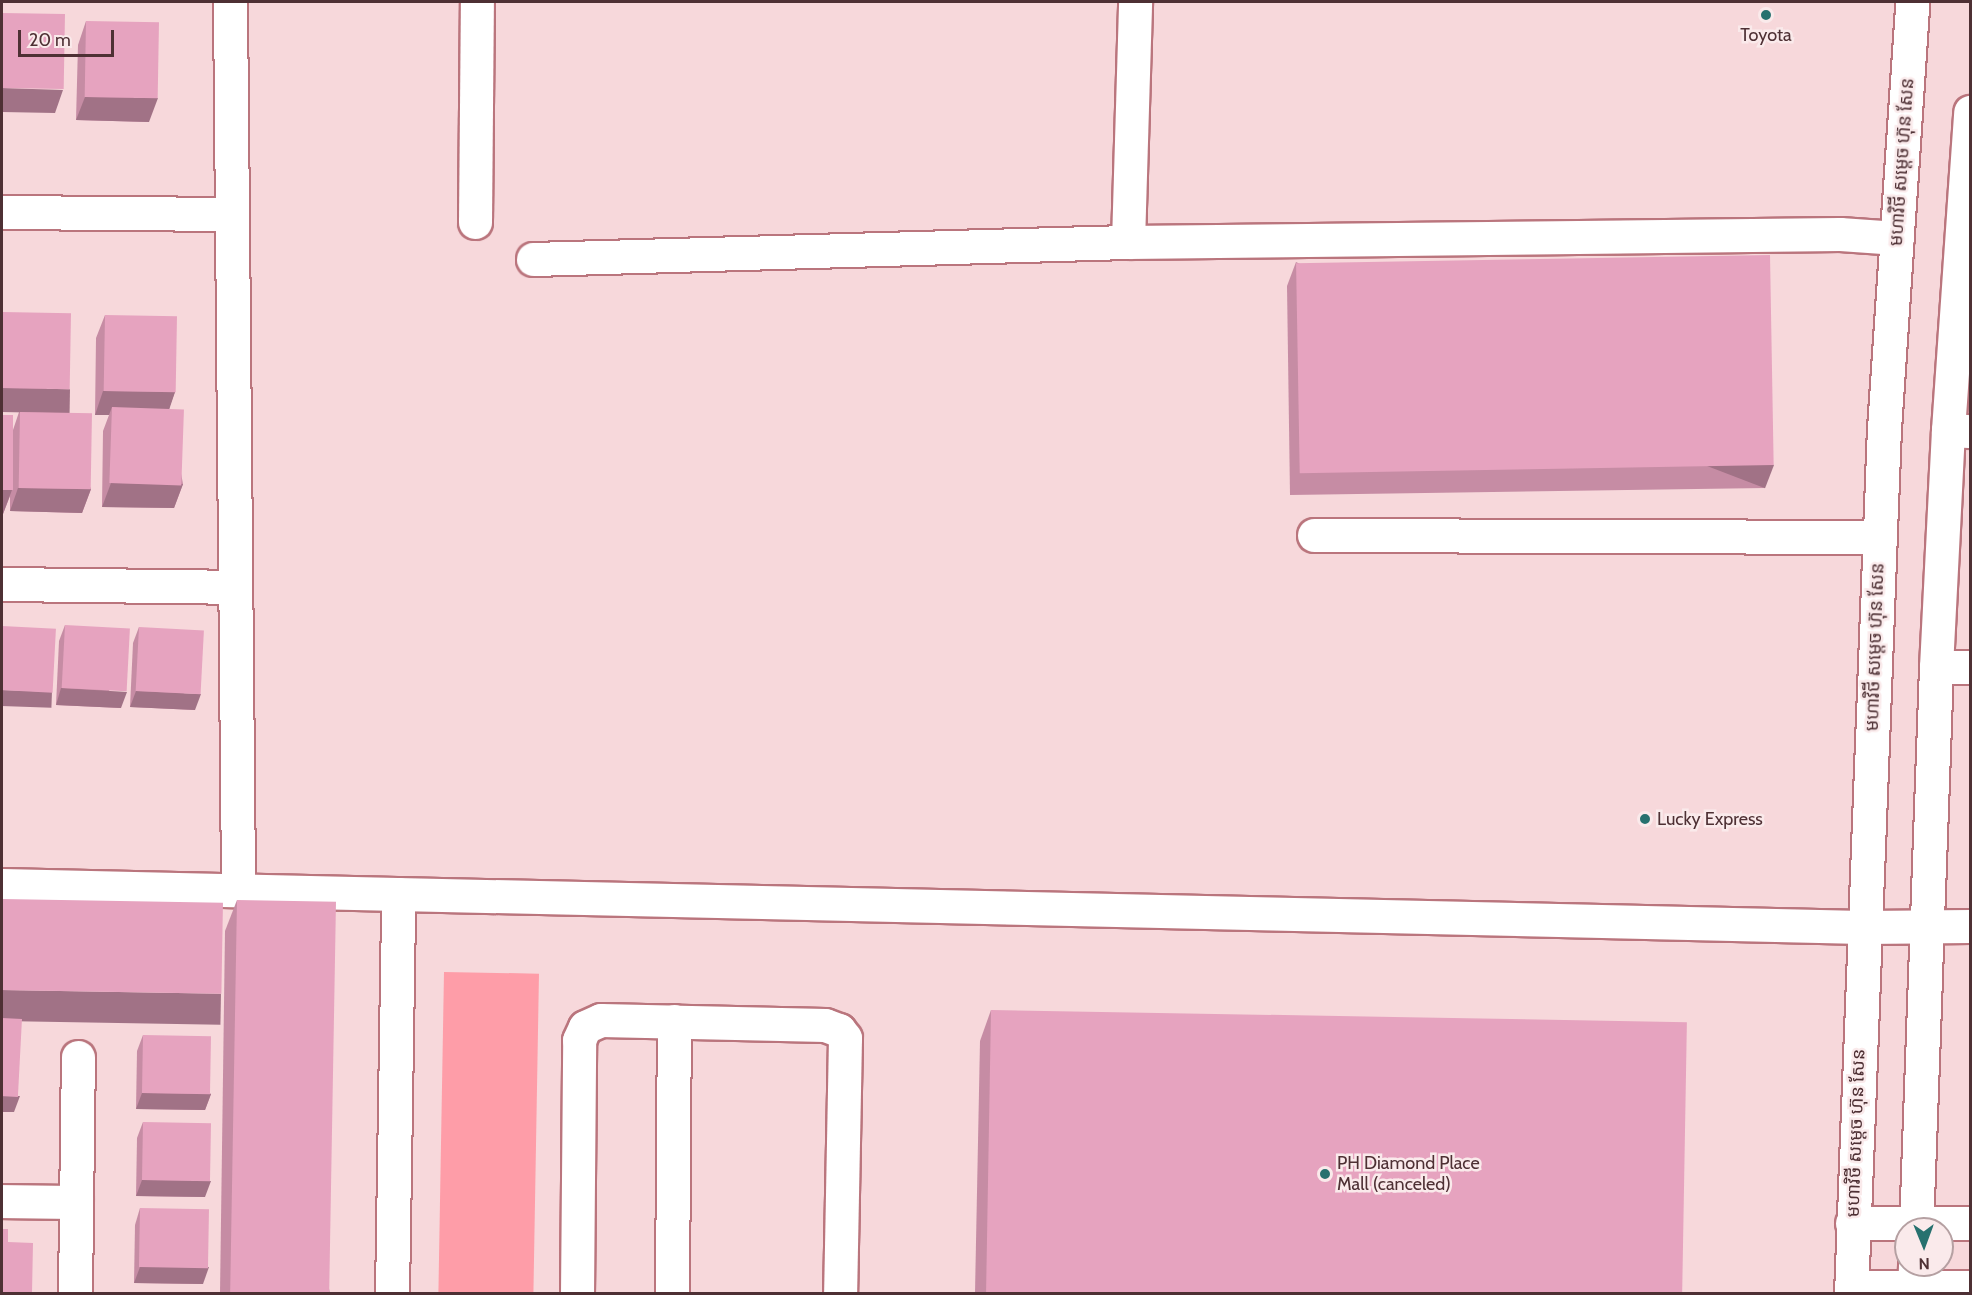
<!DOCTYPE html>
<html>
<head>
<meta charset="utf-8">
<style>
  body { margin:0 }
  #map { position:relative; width:1972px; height:1295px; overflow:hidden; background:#f7d8db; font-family:Cabin,"Noto Sans Khmer",sans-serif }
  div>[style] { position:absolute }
  .green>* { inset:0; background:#fe9da8; transform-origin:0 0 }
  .roads { filter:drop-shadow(2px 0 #ba757d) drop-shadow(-2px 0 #ba757d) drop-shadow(0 2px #ba757d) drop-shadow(0 -2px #ba757d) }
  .minor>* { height:33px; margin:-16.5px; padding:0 16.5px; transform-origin:16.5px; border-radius:16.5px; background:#fff }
  .highway>* { height:33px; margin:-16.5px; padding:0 16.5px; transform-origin:16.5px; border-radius:16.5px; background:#fff }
  .wall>* { inset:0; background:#c68ca4 }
  .shaded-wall>* { inset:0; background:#a17286; transform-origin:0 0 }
  .building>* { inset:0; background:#e6a3bf; transform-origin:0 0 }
  .dots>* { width:16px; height:16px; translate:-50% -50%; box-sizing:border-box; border:3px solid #faeaeb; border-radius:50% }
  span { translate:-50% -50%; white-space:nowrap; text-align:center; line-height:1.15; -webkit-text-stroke:5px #faeaeb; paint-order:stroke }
  .poi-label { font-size:18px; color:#4e3034 }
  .left { translate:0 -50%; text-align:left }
  .street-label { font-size:18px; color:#4e3034 }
  .frame { position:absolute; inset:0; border:3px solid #4e3034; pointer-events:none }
  .north { position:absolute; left:1894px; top:1217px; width:60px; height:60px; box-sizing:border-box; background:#faeaeb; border:2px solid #b5a0a2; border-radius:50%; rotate:179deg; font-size:16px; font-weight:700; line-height:24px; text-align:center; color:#4e3034 }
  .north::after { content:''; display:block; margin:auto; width:21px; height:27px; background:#27716f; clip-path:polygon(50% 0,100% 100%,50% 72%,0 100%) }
  .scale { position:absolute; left:18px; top:30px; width:96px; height:27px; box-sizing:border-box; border:3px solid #4e3034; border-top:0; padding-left:8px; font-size:18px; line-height:21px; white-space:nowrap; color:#4e3034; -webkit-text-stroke:4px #faeaeb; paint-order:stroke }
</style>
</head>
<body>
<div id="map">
  <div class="green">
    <div style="left:444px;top:972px;width:95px;height:321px;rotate:1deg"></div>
  </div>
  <div class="roads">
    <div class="minor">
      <div style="left:230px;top:2px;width:888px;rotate:89.48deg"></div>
      <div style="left:2px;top:212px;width:230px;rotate:0.5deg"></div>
      <div style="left:475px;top:222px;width:220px;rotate:-89.5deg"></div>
      <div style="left:1128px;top:242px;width:240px;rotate:-88.3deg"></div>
      <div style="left:533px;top:259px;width:595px;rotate:-1.64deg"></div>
      <div style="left:1128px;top:242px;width:712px;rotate:-0.64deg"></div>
      <div style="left:1840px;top:234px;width:57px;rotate:4deg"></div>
      <div style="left:1948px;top:430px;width:22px;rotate:3deg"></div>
      <div style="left:1314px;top:535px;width:565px;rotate:0.2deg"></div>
      <div style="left:2px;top:584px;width:233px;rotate:0.7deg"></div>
      <div style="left:1936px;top:667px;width:34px"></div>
      <div style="left:2px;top:885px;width:1861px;rotate:1.29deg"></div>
      <div style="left:1863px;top:927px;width:107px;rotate:-0.5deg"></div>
      <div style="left:2px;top:1201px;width:74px;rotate:0.8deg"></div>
      <div style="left:1852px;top:1223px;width:118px"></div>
      <div style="left:1851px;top:1287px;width:119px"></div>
      <div style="left:75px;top:1294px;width:237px;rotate:-89.3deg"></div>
      <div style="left:392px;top:1294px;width:400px;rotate:-89.1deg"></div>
      <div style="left:577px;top:1294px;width:254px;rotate:-89.5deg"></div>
      <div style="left:579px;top:1040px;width:14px;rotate:-65deg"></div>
      <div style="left:585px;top:1027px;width:17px;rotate:-24deg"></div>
      <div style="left:601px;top:1020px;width:224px;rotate:1.3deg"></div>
      <div style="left:825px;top:1025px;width:15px;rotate:20deg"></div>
      <div style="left:839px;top:1030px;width:10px;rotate:53deg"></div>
      <div style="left:845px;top:1038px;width:256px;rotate:91.1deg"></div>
      <div style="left:672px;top:1294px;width:273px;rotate:-89.6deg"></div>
    </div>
    <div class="highway">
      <div style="left:1916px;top:1229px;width:562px;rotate:-87.96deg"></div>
      <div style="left:1936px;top:667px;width:237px;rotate:-87.1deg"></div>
      <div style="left:1948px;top:430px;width:319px;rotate:-86deg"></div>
      <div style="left:1851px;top:1294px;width:866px;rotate:-87.82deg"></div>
      <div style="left:1884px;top:429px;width:428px;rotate:-86.2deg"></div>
      <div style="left:1914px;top:1294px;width:29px;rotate:-88deg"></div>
    </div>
  </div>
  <div class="wall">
    <div style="clip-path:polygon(86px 21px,149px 122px,76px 120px,78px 45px)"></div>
    <div style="clip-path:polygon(1296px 262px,1765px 488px,1290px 495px,1287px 286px)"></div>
    <div style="clip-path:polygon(2px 312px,61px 413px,91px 489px,82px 513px,10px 511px,10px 496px,3px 514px,2px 514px,2px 415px,13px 430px,19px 412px,2px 412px)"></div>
    <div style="clip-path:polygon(105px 315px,175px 392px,169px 408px,183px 484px,174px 508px,102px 507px,103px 431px,109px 415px,95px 415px,96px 338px)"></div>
    <div style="clip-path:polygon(65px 625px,121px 708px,56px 705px,59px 641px)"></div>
    <div style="clip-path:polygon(139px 627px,195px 710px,130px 707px,133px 643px)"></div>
    <div style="clip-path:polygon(237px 900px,330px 1293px,220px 1293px,225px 931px)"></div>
    <div style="clip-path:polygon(991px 1010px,1682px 1293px,975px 1293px,980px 1041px)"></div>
    <div style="clip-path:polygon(143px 1035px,211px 1094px,205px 1110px,136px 1109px,137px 1051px)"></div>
    <div style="clip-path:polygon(143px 1122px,205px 1197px,136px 1196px,137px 1138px)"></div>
    <div style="clip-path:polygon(140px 1208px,203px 1284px,134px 1283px,135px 1225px)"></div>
  </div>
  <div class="shaded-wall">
    <div style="clip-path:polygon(2px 88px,63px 90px,55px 113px,2px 112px)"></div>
    <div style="clip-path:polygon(85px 97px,158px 98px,149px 122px,76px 120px)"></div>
    <div style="left:2px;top:388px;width:68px;height:24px;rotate:1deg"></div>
    <div style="clip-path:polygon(103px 391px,175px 392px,167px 416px,112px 407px,109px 415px,95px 415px)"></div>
    <div style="left:1774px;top:465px;width:25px;height:475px;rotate:111deg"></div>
    <div style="clip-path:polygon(111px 483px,183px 484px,174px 508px,102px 507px)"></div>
    <div style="clip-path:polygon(18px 488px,91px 489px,82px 513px,10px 511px)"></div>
    <div style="clip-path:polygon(2px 490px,12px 490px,3px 514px,2px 514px)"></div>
    <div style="clip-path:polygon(61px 688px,127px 692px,121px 708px,56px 705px)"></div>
    <div style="left:2px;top:690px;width:50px;height:16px;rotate:2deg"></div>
    <div style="clip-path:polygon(136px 691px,201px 694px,195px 710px,130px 707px)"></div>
    <div style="left:2px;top:990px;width:219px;height:31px;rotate:1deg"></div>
    <div style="clip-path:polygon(142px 1093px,211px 1094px,205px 1110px,136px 1109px)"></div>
    <div style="clip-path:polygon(2px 1096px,20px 1096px,14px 1112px,2px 1112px)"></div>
    <div style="clip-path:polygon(142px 1180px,211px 1181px,205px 1197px,136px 1196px)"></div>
    <div style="clip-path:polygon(140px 1267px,209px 1267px,203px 1284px,134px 1283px)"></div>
  </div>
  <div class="building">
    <div style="left:2px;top:13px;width:63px;height:75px;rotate:1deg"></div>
    <div style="left:86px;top:21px;width:73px;height:76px;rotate:1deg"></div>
    <div style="left:1770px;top:255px;width:210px;height:474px;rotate:89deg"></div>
    <div style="left:2px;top:312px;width:69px;height:76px;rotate:1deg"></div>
    <div style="left:105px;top:315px;width:72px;height:76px;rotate:1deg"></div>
    <div style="left:112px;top:407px;width:72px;height:76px;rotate:2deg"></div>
    <div style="left:20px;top:412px;width:72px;height:76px;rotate:1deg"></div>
    <div style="left:2px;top:415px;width:11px;height:75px"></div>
    <div style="left:65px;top:625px;width:65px;height:63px;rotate:3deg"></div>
    <div style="left:2px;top:626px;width:54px;height:64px;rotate:3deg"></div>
    <div style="left:139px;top:627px;width:65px;height:64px;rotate:3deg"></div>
    <div style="left:2px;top:899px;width:221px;height:91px;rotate:1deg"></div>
    <div style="left:237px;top:900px;width:99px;height:393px;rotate:1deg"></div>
    <div style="left:991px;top:1010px;width:696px;height:283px;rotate:1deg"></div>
    <div style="left:2px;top:1018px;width:20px;height:78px;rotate:3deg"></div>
    <div style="left:143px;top:1035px;width:68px;height:58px;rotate:1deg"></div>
    <div style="left:143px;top:1122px;width:68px;height:58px;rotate:1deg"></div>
    <div style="left:140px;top:1208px;width:69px;height:59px;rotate:1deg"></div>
    <div style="clip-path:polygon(2px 1229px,8px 1229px,8px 1242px,33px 1243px,32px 1293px,2px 1293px)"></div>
  </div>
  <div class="dots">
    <div style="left:1766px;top:15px;background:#27716f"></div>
    <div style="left:1645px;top:819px;background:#27716f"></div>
    <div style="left:1325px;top:1174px;background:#27716f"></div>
  </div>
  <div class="poi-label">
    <span style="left:1766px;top:35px">Toyota</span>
    <span class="left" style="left:1657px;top:819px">Lucky Express</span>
    <span class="left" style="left:1337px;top:1174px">PH Diamond Place<br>Mall (canceled)</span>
  </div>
  <div class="street-label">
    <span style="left:1902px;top:162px;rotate:-86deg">មហាវិថី សម្តេច ហ៊ុន សែន</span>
    <span style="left:1875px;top:647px;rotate:-88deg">មហាវិថី សម្តេច ហ៊ុន សែន</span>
    <span style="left:1856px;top:1133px;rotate:-88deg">មហាវិថី សម្តេច ហ៊ុន សែន</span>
  </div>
  <div class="frame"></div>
  <div class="north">N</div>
  <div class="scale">20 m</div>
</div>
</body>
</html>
